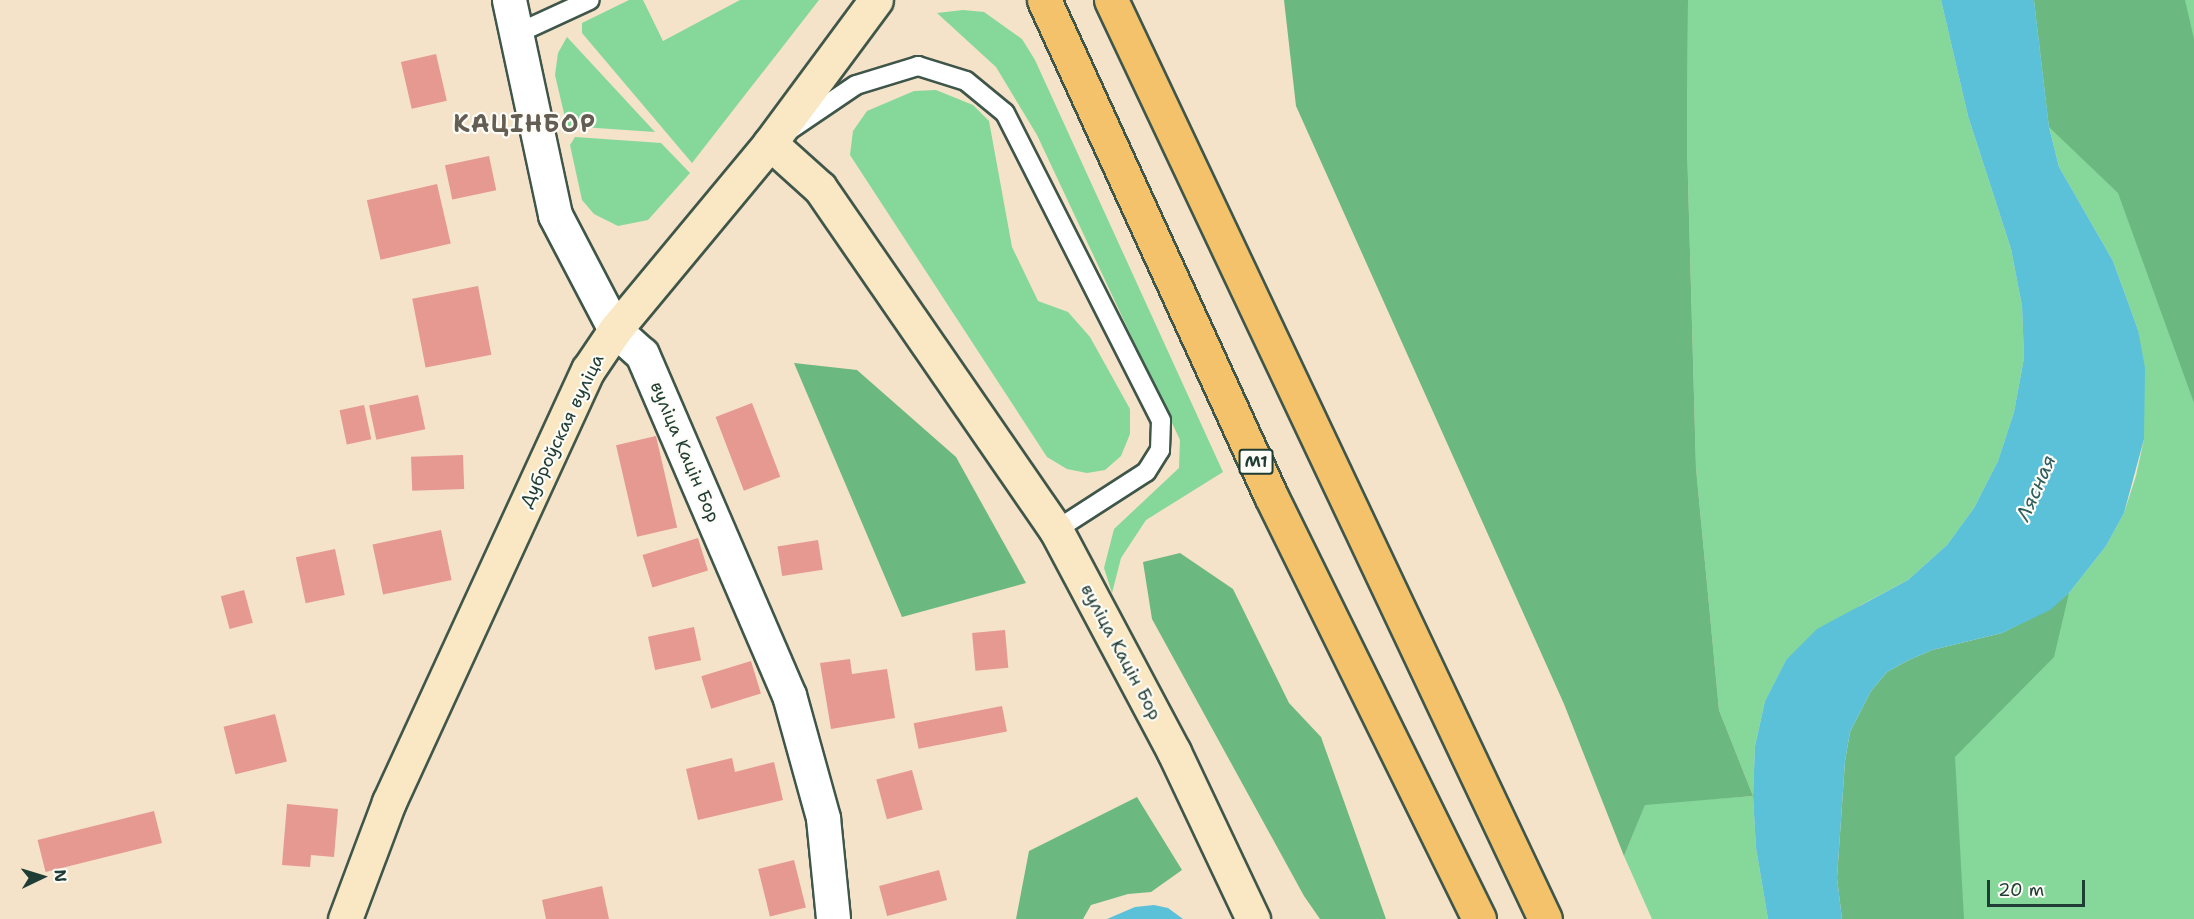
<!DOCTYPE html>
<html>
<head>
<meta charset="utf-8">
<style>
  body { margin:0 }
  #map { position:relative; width:2194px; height:919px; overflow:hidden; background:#f4e2c9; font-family:"Shantell Sans",sans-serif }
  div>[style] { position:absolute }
  .green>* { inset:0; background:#85d899 }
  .forest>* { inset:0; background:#6cb881 }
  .water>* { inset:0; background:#5ac1d8 }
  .building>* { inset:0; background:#e59990; transform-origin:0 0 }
  .roads { filter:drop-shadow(2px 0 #3f564a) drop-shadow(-2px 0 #3f564a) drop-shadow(0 2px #3f564a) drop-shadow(0 -2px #3f564a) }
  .service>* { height:18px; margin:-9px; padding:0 9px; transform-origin:9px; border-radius:9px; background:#fff }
  .minor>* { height:33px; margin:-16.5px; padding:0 16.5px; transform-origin:16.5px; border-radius:16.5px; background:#fff }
  .secondary>* { height:33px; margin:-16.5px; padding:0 16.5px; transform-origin:16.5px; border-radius:16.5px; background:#fae7c3 }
  .trunk>* { height:33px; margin:-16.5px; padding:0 16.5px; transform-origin:16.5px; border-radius:16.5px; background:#f3c26a }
  span { translate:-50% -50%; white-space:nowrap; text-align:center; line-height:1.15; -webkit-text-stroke:4.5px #fdfcf7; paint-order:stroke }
  .shield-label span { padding:2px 4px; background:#fdfcf7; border:2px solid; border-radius:4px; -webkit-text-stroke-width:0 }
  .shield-label { font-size:16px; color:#1f3d34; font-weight:700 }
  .street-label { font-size:18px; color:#1f3d34 }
  .water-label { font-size:20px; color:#2e5e5d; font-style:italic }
  .district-label { font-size:24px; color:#645d54; font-weight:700; letter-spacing:1.5px }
  .north { position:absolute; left:12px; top:847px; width:60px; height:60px; -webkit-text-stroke:4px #fdfcf7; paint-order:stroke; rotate:86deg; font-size:16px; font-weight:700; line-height:24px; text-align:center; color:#1f3d34 }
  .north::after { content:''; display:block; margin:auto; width:21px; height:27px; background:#1f3d34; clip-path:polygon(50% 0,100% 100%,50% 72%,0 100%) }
  .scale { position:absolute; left:1987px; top:880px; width:98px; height:27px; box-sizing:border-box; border:3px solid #1f3d34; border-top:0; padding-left:8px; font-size:18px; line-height:21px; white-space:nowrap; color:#1f3d34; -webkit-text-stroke:4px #fdfcf7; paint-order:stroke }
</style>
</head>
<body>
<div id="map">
  <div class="green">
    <div style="clip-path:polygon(629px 0,643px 0,663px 41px,740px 0,819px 0,692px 163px,582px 33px,582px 23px)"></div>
    <div style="clip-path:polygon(1688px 0,1941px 0,1968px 116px,2011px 249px,2022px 306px,2024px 358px,2014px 412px,1998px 461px,1974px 508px,1947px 545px,1908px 580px,1861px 605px,1786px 660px,1765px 701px,1755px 746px,1753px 796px,1756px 848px,1768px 919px,1652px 919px,1624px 856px,1645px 804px,1753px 796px,1719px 710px,1696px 468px,1687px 144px)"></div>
    <div style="clip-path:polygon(2034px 0,2194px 0,2194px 919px,1842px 919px,2050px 609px,2069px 593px,2106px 546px,2124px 513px,2136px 476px,2144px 439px,2138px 330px,2113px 261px,2059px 167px,2049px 127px)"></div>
    <div style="clip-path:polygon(963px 10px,984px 12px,1022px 39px,1035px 60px,1223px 472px,1146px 520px,1121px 558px,1112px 593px,1104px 568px,1114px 529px,1179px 468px,1180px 440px,1037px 135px,996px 67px,937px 13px)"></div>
    <div style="clip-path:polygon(567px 37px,655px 132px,567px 126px,555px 75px,558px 53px)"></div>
    <div style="clip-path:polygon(936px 90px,973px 105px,989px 121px,1012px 247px,1038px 301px,1068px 312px,1090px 337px,1130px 409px,1130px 434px,1121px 456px,1105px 470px,1087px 473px,1067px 469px,1047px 457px,850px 155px,853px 131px,867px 111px,914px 91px)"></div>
    <div style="clip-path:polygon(575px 137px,661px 143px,690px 173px,648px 220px,618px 226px,594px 214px,582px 200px,570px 145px)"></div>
  </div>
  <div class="forest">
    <div style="clip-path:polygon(1284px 0,1688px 0,1687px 144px,1696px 468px,1719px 710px,1753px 796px,1645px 805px,1624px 856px,1564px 704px,1296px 106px)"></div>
    <div style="clip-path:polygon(2034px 0,2185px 0,2194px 39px,2194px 403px,2118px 193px,2049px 127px)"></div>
    <div style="clip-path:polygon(794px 363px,857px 370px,956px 457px,1026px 583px,902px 617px)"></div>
    <div style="clip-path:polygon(1180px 553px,1233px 589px,1289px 703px,1321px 737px,1386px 919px,1320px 919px,1304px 896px,1152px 619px,1143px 562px)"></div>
    <div style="clip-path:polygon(2069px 593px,2054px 657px,1955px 757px,1964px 919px,1842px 919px,1837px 878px,1845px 761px,1850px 732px,1871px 691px,1887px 672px,1907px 661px,1932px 650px,2002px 633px,2050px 609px)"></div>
    <div style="clip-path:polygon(1137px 797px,1182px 870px,1151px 892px,1128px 894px,1091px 905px,1083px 919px,1016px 919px,1029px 851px)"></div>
  </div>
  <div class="water">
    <div style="clip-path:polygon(1941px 0,2034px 0,2049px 127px,2059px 167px,2113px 261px,2138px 330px,2145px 368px,2144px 439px,2124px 513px,2106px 546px,2069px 593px,2050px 610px,2002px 633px,1932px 650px,1907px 661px,1887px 672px,1871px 691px,1850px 732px,1845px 761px,1837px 878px,1842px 919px,1768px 919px,1756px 848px,1753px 796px,1755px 746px,1765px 701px,1786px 660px,1817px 629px,1908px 580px,1947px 545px,1974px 508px,1998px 461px,2014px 412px,2024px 358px,2022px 306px,2011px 249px,1968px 116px)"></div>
    <div style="clip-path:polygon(1154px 905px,1168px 908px,1183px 919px,1107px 919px,1135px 907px)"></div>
  </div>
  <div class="building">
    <div style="left:436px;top:54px;width:48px;height:36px;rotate:77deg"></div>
    <div style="left:489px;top:156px;width:35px;height:45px;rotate:78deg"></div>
    <div style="left:437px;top:184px;width:61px;height:72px;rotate:77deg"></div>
    <div style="left:478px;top:286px;width:70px;height:67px;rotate:79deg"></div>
    <div style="left:418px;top:395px;width:35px;height:50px;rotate:78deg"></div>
    <div style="left:752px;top:403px;width:79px;height:39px;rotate:69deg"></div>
    <div style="left:364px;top:405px;width:35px;height:25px;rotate:78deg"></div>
    <div style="left:656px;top:436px;width:94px;height:41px;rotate:77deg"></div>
    <div style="left:463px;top:455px;width:34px;height:52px;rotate:88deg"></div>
    <div style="left:441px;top:530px;width:51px;height:70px;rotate:78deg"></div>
    <div style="left:698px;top:538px;width:34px;height:58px;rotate:73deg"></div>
    <div style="left:818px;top:540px;width:30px;height:41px;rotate:81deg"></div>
    <div style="left:335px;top:549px;width:47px;height:40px;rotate:78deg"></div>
    <div style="left:244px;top:590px;width:34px;height:24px;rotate:75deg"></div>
    <div style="left:694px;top:627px;width:34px;height:47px;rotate:78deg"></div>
    <div style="left:1005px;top:630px;width:38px;height:33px;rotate:85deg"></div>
    <div style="clip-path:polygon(850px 659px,852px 674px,887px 669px,895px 718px,831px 729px,820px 663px)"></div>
    <div style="left:751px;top:661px;width:34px;height:52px;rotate:73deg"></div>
    <div style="left:1002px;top:706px;width:26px;height:90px;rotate:79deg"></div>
    <div style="left:275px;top:714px;width:49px;height:53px;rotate:76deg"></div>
    <div style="clip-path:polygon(732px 758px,735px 772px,774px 762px,783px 800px,698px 820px,686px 769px)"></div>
    <div style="left:912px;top:770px;width:41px;height:37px;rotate:75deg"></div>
    <div style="clip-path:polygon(287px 804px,338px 809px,334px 857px,311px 855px,310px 867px,282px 865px)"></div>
    <div style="left:154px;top:811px;width:33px;height:120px;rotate:76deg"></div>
    <div style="left:794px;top:860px;width:49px;height:37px;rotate:76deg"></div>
    <div style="left:939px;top:870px;width:31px;height:62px;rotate:75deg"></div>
    <div style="clip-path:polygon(602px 886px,609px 919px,546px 919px,542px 900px)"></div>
  </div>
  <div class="roads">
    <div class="service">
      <div style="left:516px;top:34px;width:81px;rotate:-24.7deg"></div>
      <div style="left:791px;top:129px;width:78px;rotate:-34.1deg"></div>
      <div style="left:856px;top:85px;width:65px;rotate:-17deg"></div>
      <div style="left:918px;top:66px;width:50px;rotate:17.4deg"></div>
      <div style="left:966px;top:81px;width:50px;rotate:39.4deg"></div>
      <div style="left:1005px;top:113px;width:345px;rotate:63.1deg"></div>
      <div style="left:1161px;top:421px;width:29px;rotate:92deg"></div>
      <div style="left:1160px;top:450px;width:26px;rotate:122deg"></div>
      <div style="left:1146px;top:472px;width:107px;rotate:147.2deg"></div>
    </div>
    <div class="minor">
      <div style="left:509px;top:0;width:220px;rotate:77.9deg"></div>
      <div style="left:555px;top:215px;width:130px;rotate:62.4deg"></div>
      <div style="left:615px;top:330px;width:36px;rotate:42deg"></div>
      <div style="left:642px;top:354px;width:371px;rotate:66.7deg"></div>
      <div style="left:789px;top:695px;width:128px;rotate:74.5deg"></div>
      <div style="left:823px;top:818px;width:101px;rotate:84.3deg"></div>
    </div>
    <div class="secondary">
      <div style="left:770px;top:143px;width:67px;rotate:42deg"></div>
      <div style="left:820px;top:188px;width:416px;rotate:55.4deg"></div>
      <div style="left:1056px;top:530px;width:251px;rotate:62deg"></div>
      <div style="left:1174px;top:752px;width:185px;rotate:64.7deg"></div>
      <div style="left:345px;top:919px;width:125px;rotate:-69.4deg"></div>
      <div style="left:389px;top:802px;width:476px;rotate:-65.3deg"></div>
      <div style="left:588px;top:370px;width:48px;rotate:-56deg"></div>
      <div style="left:615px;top:330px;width:243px;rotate:-50.3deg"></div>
      <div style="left:770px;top:143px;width:178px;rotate:-53.5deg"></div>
    </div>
    <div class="trunk">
      <div style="left:1044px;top:0;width:545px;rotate:65.41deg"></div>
      <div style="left:1271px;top:496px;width:471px;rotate:63.8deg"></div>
      <div style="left:1111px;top:0;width:1016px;rotate:64.72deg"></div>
    </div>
  </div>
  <div class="shield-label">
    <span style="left:1256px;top:462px">М1</span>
  </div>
  <div class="street-label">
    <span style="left:562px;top:431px;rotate:-64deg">Дуброўская вуліца</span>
    <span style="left:685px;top:452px;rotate:67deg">вуліца Кацін Бор</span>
    <span style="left:1121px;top:652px;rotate:62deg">вуліца Кацін Бор</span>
  </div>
  <div class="water-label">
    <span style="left:2036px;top:488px;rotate:-66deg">Лясная</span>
  </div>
  <div class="district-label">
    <span style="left:525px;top:125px">КАЦІНБОР</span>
  </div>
  <div class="north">N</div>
  <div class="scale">20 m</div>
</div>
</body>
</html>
